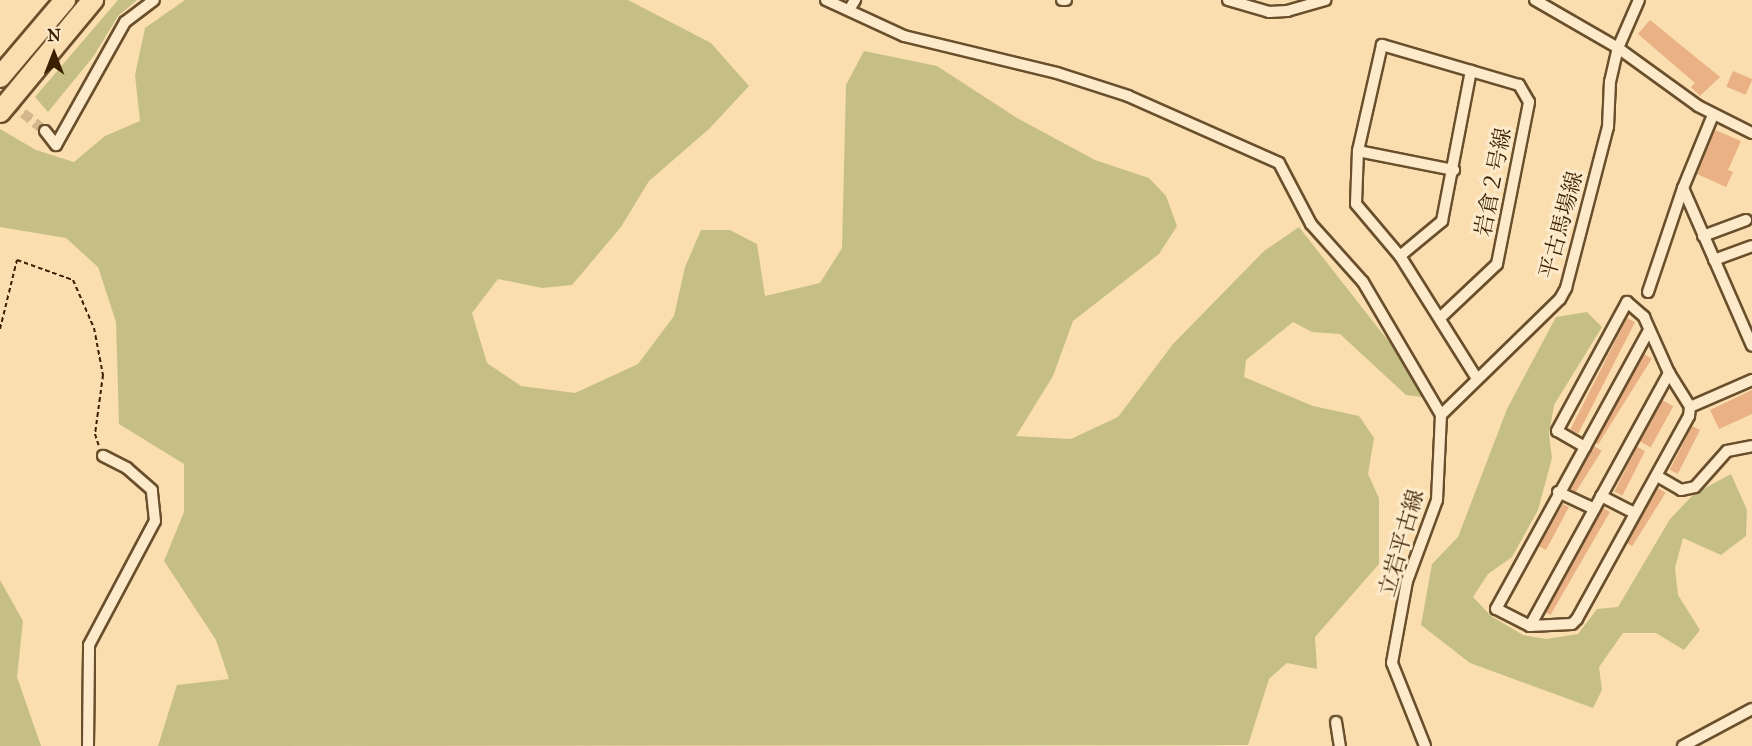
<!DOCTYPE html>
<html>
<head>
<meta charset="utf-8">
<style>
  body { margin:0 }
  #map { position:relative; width:1752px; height:746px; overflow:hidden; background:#fadeaf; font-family:"IM FELL Great Primer","Noto Serif JP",serif }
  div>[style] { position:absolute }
  .green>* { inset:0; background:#c6bf85 }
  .building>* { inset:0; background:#e9b184; transform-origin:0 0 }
  .street-tunnel>* { height:10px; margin-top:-5px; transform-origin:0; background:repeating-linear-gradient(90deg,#d4b88c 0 10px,transparent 0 15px) }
  .path>* { height:2px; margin-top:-1px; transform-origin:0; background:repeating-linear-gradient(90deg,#3a1f01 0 4.5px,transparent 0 7.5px) }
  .roads { filter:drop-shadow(2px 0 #6a4f2c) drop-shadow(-2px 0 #6a4f2c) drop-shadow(0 2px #6a4f2c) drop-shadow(0 -2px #6a4f2c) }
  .street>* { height:10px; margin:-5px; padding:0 5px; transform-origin:5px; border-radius:5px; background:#fceacb }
  .highway>* { height:20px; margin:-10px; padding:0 10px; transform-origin:10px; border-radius:10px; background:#fadeaf }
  span { translate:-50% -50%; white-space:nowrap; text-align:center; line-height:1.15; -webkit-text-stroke:6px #fceacb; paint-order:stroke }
  .street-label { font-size:22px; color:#3a1f01 }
  .north { position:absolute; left:24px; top:24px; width:60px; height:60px; -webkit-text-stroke:4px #fceacb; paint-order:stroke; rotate:0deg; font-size:16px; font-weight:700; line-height:24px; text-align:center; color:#3a1f01 }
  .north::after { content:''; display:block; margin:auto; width:21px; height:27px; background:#3a1f01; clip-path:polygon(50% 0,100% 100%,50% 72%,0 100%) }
</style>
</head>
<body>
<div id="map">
  <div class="green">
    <div style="clip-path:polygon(118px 0,137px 0,118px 16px,93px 57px,48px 112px,35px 97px)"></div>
    <div style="clip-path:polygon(185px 0,628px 0,711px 43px,749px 86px,709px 129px,649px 181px,621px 227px,572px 285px,542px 288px,498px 279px,472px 313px,487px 363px,521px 386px,575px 393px,638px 364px,674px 316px,685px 267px,701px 230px,730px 230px,757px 244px,765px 296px,820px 283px,842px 248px,846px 85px,864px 51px,937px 66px,1017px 118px,1095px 160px,1149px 178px,1166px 196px,1177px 226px,1159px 254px,1073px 321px,1053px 376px,1016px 436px,1071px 439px,1118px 417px,1173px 344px,1264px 251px,1299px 227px,1404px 361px,1422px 397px,1406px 395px,1340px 334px,1312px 332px,1293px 322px,1246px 360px,1244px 377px,1313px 406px,1359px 416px,1374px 438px,1368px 474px,1379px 498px,1379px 564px,1315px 637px,1317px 669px,1287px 663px,1269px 679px,1248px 745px,158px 746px,177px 685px,229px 679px,216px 640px,164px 561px,184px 512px,184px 464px,119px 424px,116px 322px,98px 267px,66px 238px,0 227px,0 129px,36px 150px,74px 162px,105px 136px,140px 121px,135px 75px,145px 28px)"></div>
    <div style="clip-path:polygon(1587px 312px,1602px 327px,1554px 405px,1549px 434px,1552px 458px,1538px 510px,1512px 557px,1488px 574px,1473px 597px,1491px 616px,1523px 635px,1546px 639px,1578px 634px,1597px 609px,1618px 607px,1670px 519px,1694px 494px,1731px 474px,1747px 510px,1746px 536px,1721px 555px,1683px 538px,1675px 568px,1678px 595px,1700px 630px,1684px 650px,1656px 633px,1623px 633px,1599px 667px,1602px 690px,1593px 708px,1470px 663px,1421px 625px,1432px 564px,1458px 537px,1507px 409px,1556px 317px)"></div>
    <div style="clip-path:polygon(0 580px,23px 621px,17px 677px,41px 746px,0 746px)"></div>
  </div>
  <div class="building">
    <div style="clip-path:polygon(1650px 20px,1720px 77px,1700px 96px,1691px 87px,1695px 83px,1638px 34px)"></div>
    <div style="left:1733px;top:71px;width:21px;height:17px;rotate:23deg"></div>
    <div style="clip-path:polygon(1715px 130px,1741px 141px,1728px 170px,1733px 172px,1726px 187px,1697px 174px)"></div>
    <div style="left:1627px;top:318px;width:9px;height:125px;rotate:27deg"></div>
    <div style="left:1644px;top:354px;width:9px;height:101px;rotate:32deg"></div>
    <div style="clip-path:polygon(1752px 390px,1752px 414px,1719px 429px,1710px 410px)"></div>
    <div style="left:1662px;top:400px;width:13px;height:47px;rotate:29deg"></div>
    <div style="left:1692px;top:426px;width:9px;height:49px;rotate:27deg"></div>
    <div style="left:1594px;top:446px;width:9px;height:49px;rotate:32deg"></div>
    <div style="left:1637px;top:447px;width:9px;height:50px;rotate:27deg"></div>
    <div style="left:1658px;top:488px;width:9px;height:63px;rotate:32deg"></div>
    <div style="clip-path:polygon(1563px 504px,1569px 507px,1546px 550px,1539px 546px)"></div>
    <div style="left:1603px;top:508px;width:8px;height:119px;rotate:30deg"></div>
  </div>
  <div class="street-tunnel">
    <div style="left:0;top:94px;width:58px;rotate:39.4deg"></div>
  </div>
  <div class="path">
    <div style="left:0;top:329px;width:71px;rotate:-76.2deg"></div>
    <div style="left:17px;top:260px;width:59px;rotate:19.7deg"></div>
    <div style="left:73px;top:280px;width:52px;rotate:66.4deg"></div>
    <div style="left:94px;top:328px;width:48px;rotate:79.2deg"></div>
    <div style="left:103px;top:375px;width:60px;rotate:97.7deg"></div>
    <div style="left:95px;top:434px;width:13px;rotate:72deg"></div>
  </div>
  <div class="roads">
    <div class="street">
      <div style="left:826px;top:0;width:86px;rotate:24.8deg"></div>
      <div style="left:904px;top:36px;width:157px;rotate:13.6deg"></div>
      <div style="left:1057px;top:73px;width:75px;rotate:17.9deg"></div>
      <div style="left:1128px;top:96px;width:165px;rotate:23.9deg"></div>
      <div style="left:1279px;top:163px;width:69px;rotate:62.3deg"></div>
      <div style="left:1311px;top:224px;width:78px;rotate:48.1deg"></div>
      <div style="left:1363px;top:282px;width:154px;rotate:59.6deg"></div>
      <div style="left:1441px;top:415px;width:85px;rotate:92.7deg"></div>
      <div style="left:1437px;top:500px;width:86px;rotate:110.3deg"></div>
      <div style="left:1407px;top:581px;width:83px;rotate:100.4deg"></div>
      <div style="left:1392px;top:663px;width:89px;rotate:68.3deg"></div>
      <div style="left:1062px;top:0;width:4px"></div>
      <div style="left:1228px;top:0;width:43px;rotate:16.3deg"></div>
      <div style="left:1269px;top:12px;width:18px;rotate:-3deg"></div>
      <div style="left:1287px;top:11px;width:40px;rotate:-16deg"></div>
      <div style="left:1535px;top:0;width:96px;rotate:30deg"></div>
      <div style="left:1618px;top:48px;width:99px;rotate:35.9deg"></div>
      <div style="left:1698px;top:106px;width:60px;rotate:26.6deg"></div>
      <div style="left:849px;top:10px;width:12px;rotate:-59deg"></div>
      <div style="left:1713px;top:115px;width:79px;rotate:112.3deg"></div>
      <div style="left:1683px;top:188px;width:172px;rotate:66.4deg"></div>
      <div style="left:45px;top:131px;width:18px;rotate:52deg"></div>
      <div style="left:56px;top:145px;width:141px;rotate:-60.7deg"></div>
      <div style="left:125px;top:22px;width:36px;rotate:-37deg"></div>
      <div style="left:1358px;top:151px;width:98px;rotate:11.2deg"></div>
      <div style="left:1703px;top:236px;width:46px;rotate:-20.4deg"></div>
      <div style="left:1400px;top:256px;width:55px;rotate:-39.8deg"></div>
      <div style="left:1442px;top:221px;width:153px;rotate:-79.1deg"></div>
      <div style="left:1714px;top:260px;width:40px;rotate:-20.2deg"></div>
      <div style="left:1648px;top:292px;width:110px;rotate:-71.4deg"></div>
      <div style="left:1627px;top:302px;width:23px;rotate:41deg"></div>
      <div style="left:1644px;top:317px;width:61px;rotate:65.9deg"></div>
      <div style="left:1669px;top:373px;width:40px;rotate:58deg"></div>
      <div style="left:1690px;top:407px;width:9px;rotate:96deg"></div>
      <div style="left:1689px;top:416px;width:232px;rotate:118.9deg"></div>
      <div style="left:1577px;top:619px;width:7px;rotate:135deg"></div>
      <div style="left:1572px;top:624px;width:42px;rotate:177.3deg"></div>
      <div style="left:1530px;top:626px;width:38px;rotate:-153deg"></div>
      <div style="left:1496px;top:609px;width:185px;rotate:-61.2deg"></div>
      <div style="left:1585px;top:447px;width:32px;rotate:-150deg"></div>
      <div style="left:1557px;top:431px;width:147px;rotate:-61.5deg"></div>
      <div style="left:1441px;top:317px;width:77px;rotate:-43.4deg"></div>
      <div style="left:1497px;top:264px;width:165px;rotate:-78.8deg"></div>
      <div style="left:1529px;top:102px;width:20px;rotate:-120deg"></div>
      <div style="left:1519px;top:85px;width:143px;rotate:-163.7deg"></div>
      <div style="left:1382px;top:45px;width:109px;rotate:102.8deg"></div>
      <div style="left:1358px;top:151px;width:53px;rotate:92.2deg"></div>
      <div style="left:1356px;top:204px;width:68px;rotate:49.8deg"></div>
      <div style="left:1400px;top:256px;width:143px;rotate:57.9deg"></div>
      <div style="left:1690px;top:407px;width:68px;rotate:-23.5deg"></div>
      <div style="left:1441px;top:415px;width:166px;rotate:-44.3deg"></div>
      <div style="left:1560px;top:299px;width:13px;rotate:-61deg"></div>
      <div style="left:1566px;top:288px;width:166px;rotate:-75.4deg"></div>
      <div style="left:1608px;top:127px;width:45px;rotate:-87.5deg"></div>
      <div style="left:1610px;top:82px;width:35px;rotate:-77deg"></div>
      <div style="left:1618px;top:48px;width:52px;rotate:-66.4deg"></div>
      <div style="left:1585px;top:447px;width:133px;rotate:-61.3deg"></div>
      <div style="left:1657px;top:476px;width:28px;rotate:30deg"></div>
      <div style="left:1681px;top:490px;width:14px;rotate:-12deg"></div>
      <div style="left:1695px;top:487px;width:48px;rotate:-48.4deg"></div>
      <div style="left:1727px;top:451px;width:25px;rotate:-11deg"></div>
      <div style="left:1558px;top:492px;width:40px;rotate:25deg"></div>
      <div style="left:1601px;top:496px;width:37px;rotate:27deg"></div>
      <div style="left:1530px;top:626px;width:289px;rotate:-61.2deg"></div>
      <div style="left:1336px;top:722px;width:24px;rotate:81deg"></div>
      <div style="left:88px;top:746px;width:101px;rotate:-89.4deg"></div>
      <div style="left:89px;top:645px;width:140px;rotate:-62deg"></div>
      <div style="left:155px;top:521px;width:31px;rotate:-96deg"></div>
      <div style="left:152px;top:490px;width:33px;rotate:-139deg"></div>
      <div style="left:127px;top:468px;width:27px;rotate:-153deg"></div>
      <div style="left:1683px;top:746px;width:78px;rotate:-28.2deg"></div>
    </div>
    <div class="highway">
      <div style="left:0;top:77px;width:101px;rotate:-49.8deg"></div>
      <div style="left:0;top:112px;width:146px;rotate:-50.3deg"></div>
    </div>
  </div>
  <div class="street-label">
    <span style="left:1493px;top:182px;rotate:-79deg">岩倉２号線</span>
    <span style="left:1561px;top:225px;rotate:-75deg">平古馬場線</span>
    <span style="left:1401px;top:543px;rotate:-74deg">立岩平古線</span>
  </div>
  <div class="north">N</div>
</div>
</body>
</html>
